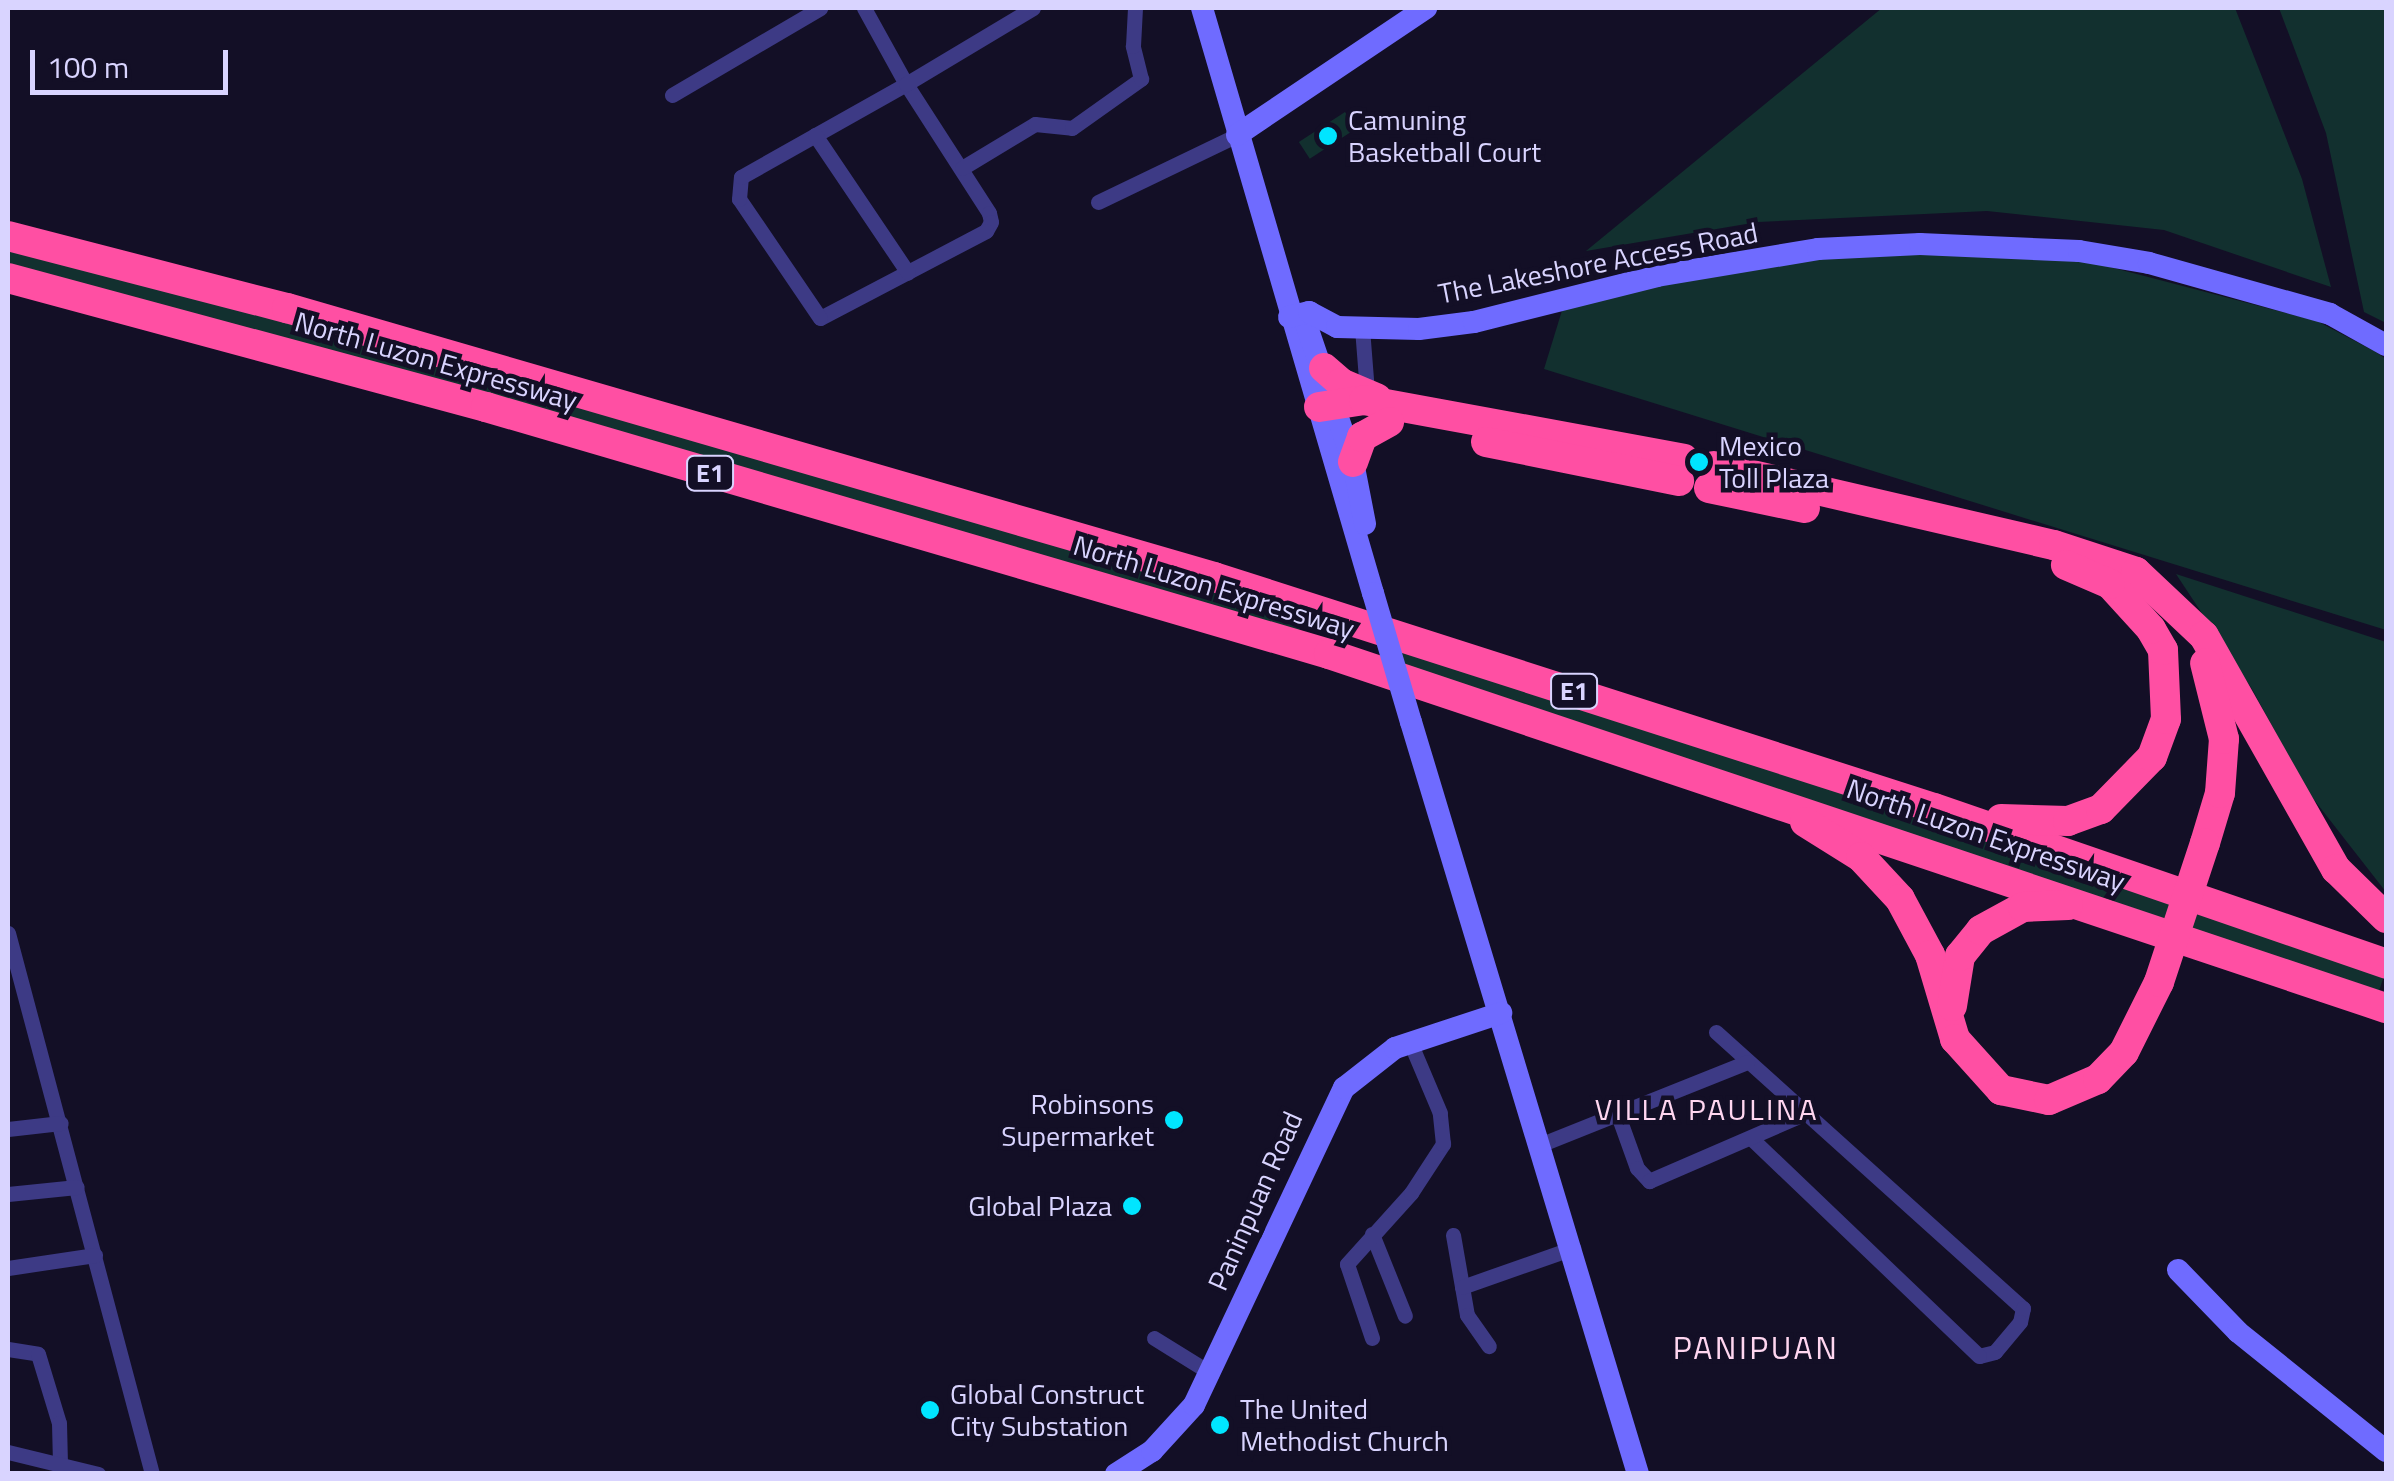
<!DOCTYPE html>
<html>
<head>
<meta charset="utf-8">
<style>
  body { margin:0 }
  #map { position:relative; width:2394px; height:1481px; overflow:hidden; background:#130f26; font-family:"Titillium Web",sans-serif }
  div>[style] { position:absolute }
  .green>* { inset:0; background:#12302f; transform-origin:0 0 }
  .street>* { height:15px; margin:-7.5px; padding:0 7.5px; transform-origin:7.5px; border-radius:7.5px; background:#3d3a85 }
  .secondary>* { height:22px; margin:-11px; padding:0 11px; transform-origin:11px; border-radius:11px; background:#6f6bff }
  .highway>* { height:30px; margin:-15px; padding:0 15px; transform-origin:15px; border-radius:15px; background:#ff4fa3 }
  .secondary-bridge>* { height:22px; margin:-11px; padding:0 11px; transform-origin:11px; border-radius:11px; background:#6f6bff }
  .highway-bridge>* { height:30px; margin:-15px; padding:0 15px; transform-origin:15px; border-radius:15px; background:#ff4fa3 }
  .dots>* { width:28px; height:28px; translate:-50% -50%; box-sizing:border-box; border:5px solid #130f26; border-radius:50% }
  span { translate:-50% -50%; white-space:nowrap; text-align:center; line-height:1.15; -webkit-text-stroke:9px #130f26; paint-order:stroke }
  .shield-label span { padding:2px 8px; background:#130f26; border:2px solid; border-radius:8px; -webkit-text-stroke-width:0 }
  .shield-label { font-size:25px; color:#d9d4ff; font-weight:700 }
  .poi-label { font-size:28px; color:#d9d4ff }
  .left { translate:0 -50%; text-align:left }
  .right { translate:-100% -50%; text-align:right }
  .street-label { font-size:28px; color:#d9d4ff }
  .neighbourhood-label { font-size:30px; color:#ffd6f0; letter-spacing:2.5px }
  .quarter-label { font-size:32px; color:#ffd6f0; letter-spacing:2.5px }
  .frame { position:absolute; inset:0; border:10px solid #d9d4ff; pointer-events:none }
  .scale { position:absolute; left:30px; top:50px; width:198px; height:45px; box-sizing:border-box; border:5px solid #d9d4ff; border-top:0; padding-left:12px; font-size:30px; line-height:35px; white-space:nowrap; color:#d9d4ff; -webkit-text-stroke:8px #130f26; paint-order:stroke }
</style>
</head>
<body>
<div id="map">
  <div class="green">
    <div style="clip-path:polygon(1882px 8px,2235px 8px,2302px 179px,2331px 287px,2164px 230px,1987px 211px,1758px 222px,1586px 251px)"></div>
    <div style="clip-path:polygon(2279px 8px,2386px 8px,2386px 323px,2364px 312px,2326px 133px)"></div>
    <div style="left:1345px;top:112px;width:20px;height:55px;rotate:57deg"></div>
    <div style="clip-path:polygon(8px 242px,786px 456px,1305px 621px,1296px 634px,8px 266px)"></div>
    <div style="clip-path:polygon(1825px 255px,2064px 255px,2317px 321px,2374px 351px,2386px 359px,2386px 630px,1544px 369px,1564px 304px)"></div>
    <div style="clip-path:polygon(2176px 574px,2386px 642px,2386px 892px,2308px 792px,2252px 689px)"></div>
    <div style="left:1401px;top:642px;width:1038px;height:33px;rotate:18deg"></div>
  </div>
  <div class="street">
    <div style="left:864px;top:8px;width:87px;rotate:61.1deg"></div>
    <div style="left:906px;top:84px;width:153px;rotate:57.2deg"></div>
    <div style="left:989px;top:213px;width:9px;rotate:77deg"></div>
    <div style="left:991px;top:222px;width:10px;rotate:119deg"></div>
    <div style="left:986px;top:231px;width:187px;rotate:152.3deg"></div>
    <div style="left:820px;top:318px;width:144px;rotate:-124.2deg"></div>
    <div style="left:739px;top:199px;width:22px;rotate:-85deg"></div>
    <div style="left:741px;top:177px;width:189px;rotate:-29.4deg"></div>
    <div style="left:906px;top:84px;width:148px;rotate:-30.9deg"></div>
    <div style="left:672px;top:95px;width:172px;rotate:-30.4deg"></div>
    <div style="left:815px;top:135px;width:166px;rotate:56deg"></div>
    <div style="left:962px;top:168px;width:85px;rotate:-31.1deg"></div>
    <div style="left:1035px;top:124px;width:37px;rotate:6deg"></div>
    <div style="left:1072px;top:128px;width:85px;rotate:-35.4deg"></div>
    <div style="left:1141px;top:79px;width:34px;rotate:-104deg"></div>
    <div style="left:1133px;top:46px;width:38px;rotate:-87deg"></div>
    <div style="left:1098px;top:202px;width:154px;rotate:-25.7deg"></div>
    <div style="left:1362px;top:328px;width:63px;rotate:85.5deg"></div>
    <div style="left:8px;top:933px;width:560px;rotate:75.09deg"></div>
    <div style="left:1716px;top:1032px;width:413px;rotate:42deg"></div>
    <div style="left:2023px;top:1308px;width:14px;rotate:102deg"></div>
    <div style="left:2020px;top:1322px;width:39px;rotate:130deg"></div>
    <div style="left:1995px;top:1352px;width:16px;rotate:166deg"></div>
    <div style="left:1979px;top:1356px;width:315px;rotate:-136.3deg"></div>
    <div style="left:1619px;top:1118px;width:53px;rotate:70.2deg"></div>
    <div style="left:1637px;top:1168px;width:18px;rotate:47deg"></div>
    <div style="left:1649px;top:1181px;width:169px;rotate:-23.4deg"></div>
    <div style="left:8px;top:1129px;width:53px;rotate:-6.5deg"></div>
    <div style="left:1542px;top:1144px;width:221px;rotate:-21.8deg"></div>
    <div style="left:8px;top:1194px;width:69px;rotate:-5.8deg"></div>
    <div style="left:1372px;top:1234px;width:88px;rotate:68.1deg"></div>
    <div style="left:1453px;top:1235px;width:81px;rotate:80.1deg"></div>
    <div style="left:1467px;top:1315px;width:38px;rotate:55deg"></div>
    <div style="left:8px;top:1268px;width:88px;rotate:-8.5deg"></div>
    <div style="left:1462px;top:1287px;width:118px;rotate:-19.4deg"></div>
    <div style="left:1154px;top:1338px;width:68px;rotate:31.8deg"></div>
    <div style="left:1372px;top:1338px;width:78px;rotate:-108.7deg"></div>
    <div style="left:1347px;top:1264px;width:96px;rotate:-48deg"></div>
    <div style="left:1411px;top:1193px;width:59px;rotate:-56.9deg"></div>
    <div style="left:1443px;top:1144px;width:31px;rotate:-96deg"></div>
    <div style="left:1440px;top:1113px;width:77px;rotate:-112.9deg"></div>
    <div style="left:8px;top:1349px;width:30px;rotate:9deg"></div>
    <div style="left:38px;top:1354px;width:72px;rotate:73.1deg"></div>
    <div style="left:59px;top:1423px;width:41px;rotate:88.6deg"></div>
    <div style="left:8px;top:1452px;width:93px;rotate:13.7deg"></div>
  </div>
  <div class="secondary">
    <div style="left:1202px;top:8px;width:609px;rotate:73.71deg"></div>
    <div style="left:1237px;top:135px;width:228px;rotate:-33.9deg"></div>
    <div style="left:1303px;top:315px;width:155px;rotate:71.2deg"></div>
    <div style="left:1353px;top:462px;width:63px;rotate:79deg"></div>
    <div style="left:1289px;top:317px;width:21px;rotate:-14deg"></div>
    <div style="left:1309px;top:312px;width:32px;rotate:28deg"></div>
    <div style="left:1337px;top:327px;width:82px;rotate:1.4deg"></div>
    <div style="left:1419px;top:329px;width:55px;rotate:-7.3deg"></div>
    <div style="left:1474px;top:322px;width:189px;rotate:-14.1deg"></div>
    <div style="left:1657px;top:276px;width:163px;rotate:-9.5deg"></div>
    <div style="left:1818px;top:249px;width:102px;rotate:-2.8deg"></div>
    <div style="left:1920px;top:244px;width:159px;rotate:2.5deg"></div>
    <div style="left:2079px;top:251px;width:71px;rotate:9.7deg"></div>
    <div style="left:2149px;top:263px;width:188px;rotate:15.7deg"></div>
    <div style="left:2330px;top:314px;width:64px;rotate:29deg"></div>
    <div style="left:1411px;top:722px;width:786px;rotate:73.2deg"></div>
    <div style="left:2178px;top:1270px;width:86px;rotate:45.9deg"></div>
    <div style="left:2238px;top:1332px;width:190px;rotate:38.8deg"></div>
    <div style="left:1116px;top:1474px;width:43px;rotate:-32.6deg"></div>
    <div style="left:1152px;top:1451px;width:62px;rotate:-47.6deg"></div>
    <div style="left:1194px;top:1405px;width:351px;rotate:-64.7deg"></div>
    <div style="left:1344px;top:1088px;width:65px;rotate:-38.1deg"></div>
    <div style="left:1395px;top:1048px;width:112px;rotate:-18.3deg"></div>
  </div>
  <div class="highway">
    <div style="left:8px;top:236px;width:288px;rotate:14.5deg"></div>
    <div style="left:287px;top:308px;width:965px;rotate:16.18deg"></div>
    <div style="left:1214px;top:577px;width:756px;rotate:17.79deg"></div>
    <div style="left:1934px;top:808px;width:478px;rotate:19deg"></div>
    <div style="left:8px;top:278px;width:495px;rotate:15.1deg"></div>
    <div style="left:486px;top:407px;width:878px;rotate:16.33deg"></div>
    <div style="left:1329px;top:654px;width:1115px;rotate:18.52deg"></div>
    <div style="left:1324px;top:368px;width:23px;rotate:41deg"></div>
    <div style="left:1341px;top:383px;width:39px;rotate:23deg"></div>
    <div style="left:1319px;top:407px;width:46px;rotate:-8.8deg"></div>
    <div style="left:1364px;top:400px;width:325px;rotate:10.4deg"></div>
    <div style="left:1486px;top:442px;width:197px;rotate:11.4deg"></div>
    <div style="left:1353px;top:462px;width:27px;rotate:-70deg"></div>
    <div style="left:1362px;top:437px;width:31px;rotate:-29deg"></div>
    <div style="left:1714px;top:466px;width:349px;rotate:13.1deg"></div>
    <div style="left:2054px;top:545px;width:86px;rotate:18.2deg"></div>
    <div style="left:2136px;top:572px;width:93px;rotate:43.3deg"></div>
    <div style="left:2204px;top:636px;width:268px;rotate:60.5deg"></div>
    <div style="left:2336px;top:869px;width:70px;rotate:44.4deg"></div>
    <div style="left:1709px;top:488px;width:98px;rotate:11.8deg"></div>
    <div style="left:2001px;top:819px;width:67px;rotate:1.7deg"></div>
    <div style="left:2068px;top:821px;width:35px;rotate:-20deg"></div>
    <div style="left:2101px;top:809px;width:73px;rotate:-45.6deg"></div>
    <div style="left:2152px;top:757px;width:40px;rotate:-69.8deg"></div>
    <div style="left:2166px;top:719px;width:69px;rotate:-92.5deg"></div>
    <div style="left:2163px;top:650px;width:24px;rotate:-120deg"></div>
    <div style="left:2151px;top:629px;width:61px;rotate:-132.3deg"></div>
    <div style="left:2110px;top:584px;width:48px;rotate:-156.6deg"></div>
    <div style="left:1805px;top:822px;width:66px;rotate:32deg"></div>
    <div style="left:1861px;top:857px;width:57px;rotate:47.1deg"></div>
    <div style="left:1900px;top:899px;width:64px;rotate:61.8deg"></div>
    <div style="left:1930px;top:955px;width:88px;rotate:73.4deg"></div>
    <div style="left:1955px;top:1039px;width:69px;rotate:48deg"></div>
    <div style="left:2001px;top:1090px;width:49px;rotate:11.8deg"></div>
    <div style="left:2049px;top:1100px;width:53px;rotate:-23.2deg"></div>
    <div style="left:2098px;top:1079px;width:37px;rotate:-46deg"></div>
    <div style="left:2124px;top:1052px;width:78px;rotate:-63.4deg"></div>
    <div style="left:2205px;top:843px;width:52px;rotate:-73.3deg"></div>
    <div style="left:2220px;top:793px;width:54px;rotate:-85.8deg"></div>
    <div style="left:2224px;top:739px;width:78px;rotate:-104deg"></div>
    <div style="left:1952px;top:1006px;width:51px;rotate:-80.9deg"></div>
    <div style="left:1960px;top:956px;width:33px;rotate:-51deg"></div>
    <div style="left:1981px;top:930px;width:48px;rotate:-28.7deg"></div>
    <div style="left:2023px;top:907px;width:45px;rotate:-2.5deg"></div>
  </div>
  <div class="secondary-bridge">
    <div style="left:1373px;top:593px;width:134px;rotate:73.6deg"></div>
  </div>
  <div class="highway-bridge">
    <div style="left:2159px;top:982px;width:146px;rotate:-71.7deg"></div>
  </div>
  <div class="dots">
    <div style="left:1328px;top:136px;background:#00e5ff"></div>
    <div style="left:1699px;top:462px;background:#00e5ff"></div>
    <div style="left:1174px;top:1120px;background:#00e5ff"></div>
    <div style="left:1132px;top:1206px;background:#00e5ff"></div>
    <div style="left:930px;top:1410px;background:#00e5ff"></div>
    <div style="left:1220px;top:1425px;background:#00e5ff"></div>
  </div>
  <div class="shield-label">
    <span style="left:710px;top:473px">E1</span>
    <span style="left:1574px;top:691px">E1</span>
  </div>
  <div class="poi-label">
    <span class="left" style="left:1348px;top:136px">Camuning<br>Basketball Court</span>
    <span class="left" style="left:1719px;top:462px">Mexico<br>Toll Plaza</span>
    <span class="right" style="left:1154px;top:1120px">Robinsons<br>Supermarket</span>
    <span class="right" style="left:1112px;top:1206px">Global Plaza</span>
    <span class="left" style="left:950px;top:1410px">Global Construct<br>City Substation</span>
    <span class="left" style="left:1240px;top:1425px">The United<br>Methodist Church</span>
  </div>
  <div class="street-label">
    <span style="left:1598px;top:263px;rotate:-11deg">The Lakeshore Access Road</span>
    <span style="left:436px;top:361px;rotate:16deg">North Luzon Expressway</span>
    <span style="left:1214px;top:587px;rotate:17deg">North Luzon Expressway</span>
    <span style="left:1986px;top:835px;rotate:19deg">North Luzon Expressway</span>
    <span style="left:1255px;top:1201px;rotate:-66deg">Paninpuan Road</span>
  </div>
  <div class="neighbourhood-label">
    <span style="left:1707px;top:1109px">VILLA PAULINA</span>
  </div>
  <div class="quarter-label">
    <span style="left:1756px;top:1347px">PANIPUAN</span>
  </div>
  <div class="frame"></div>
  <div class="scale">100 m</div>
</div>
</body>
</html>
